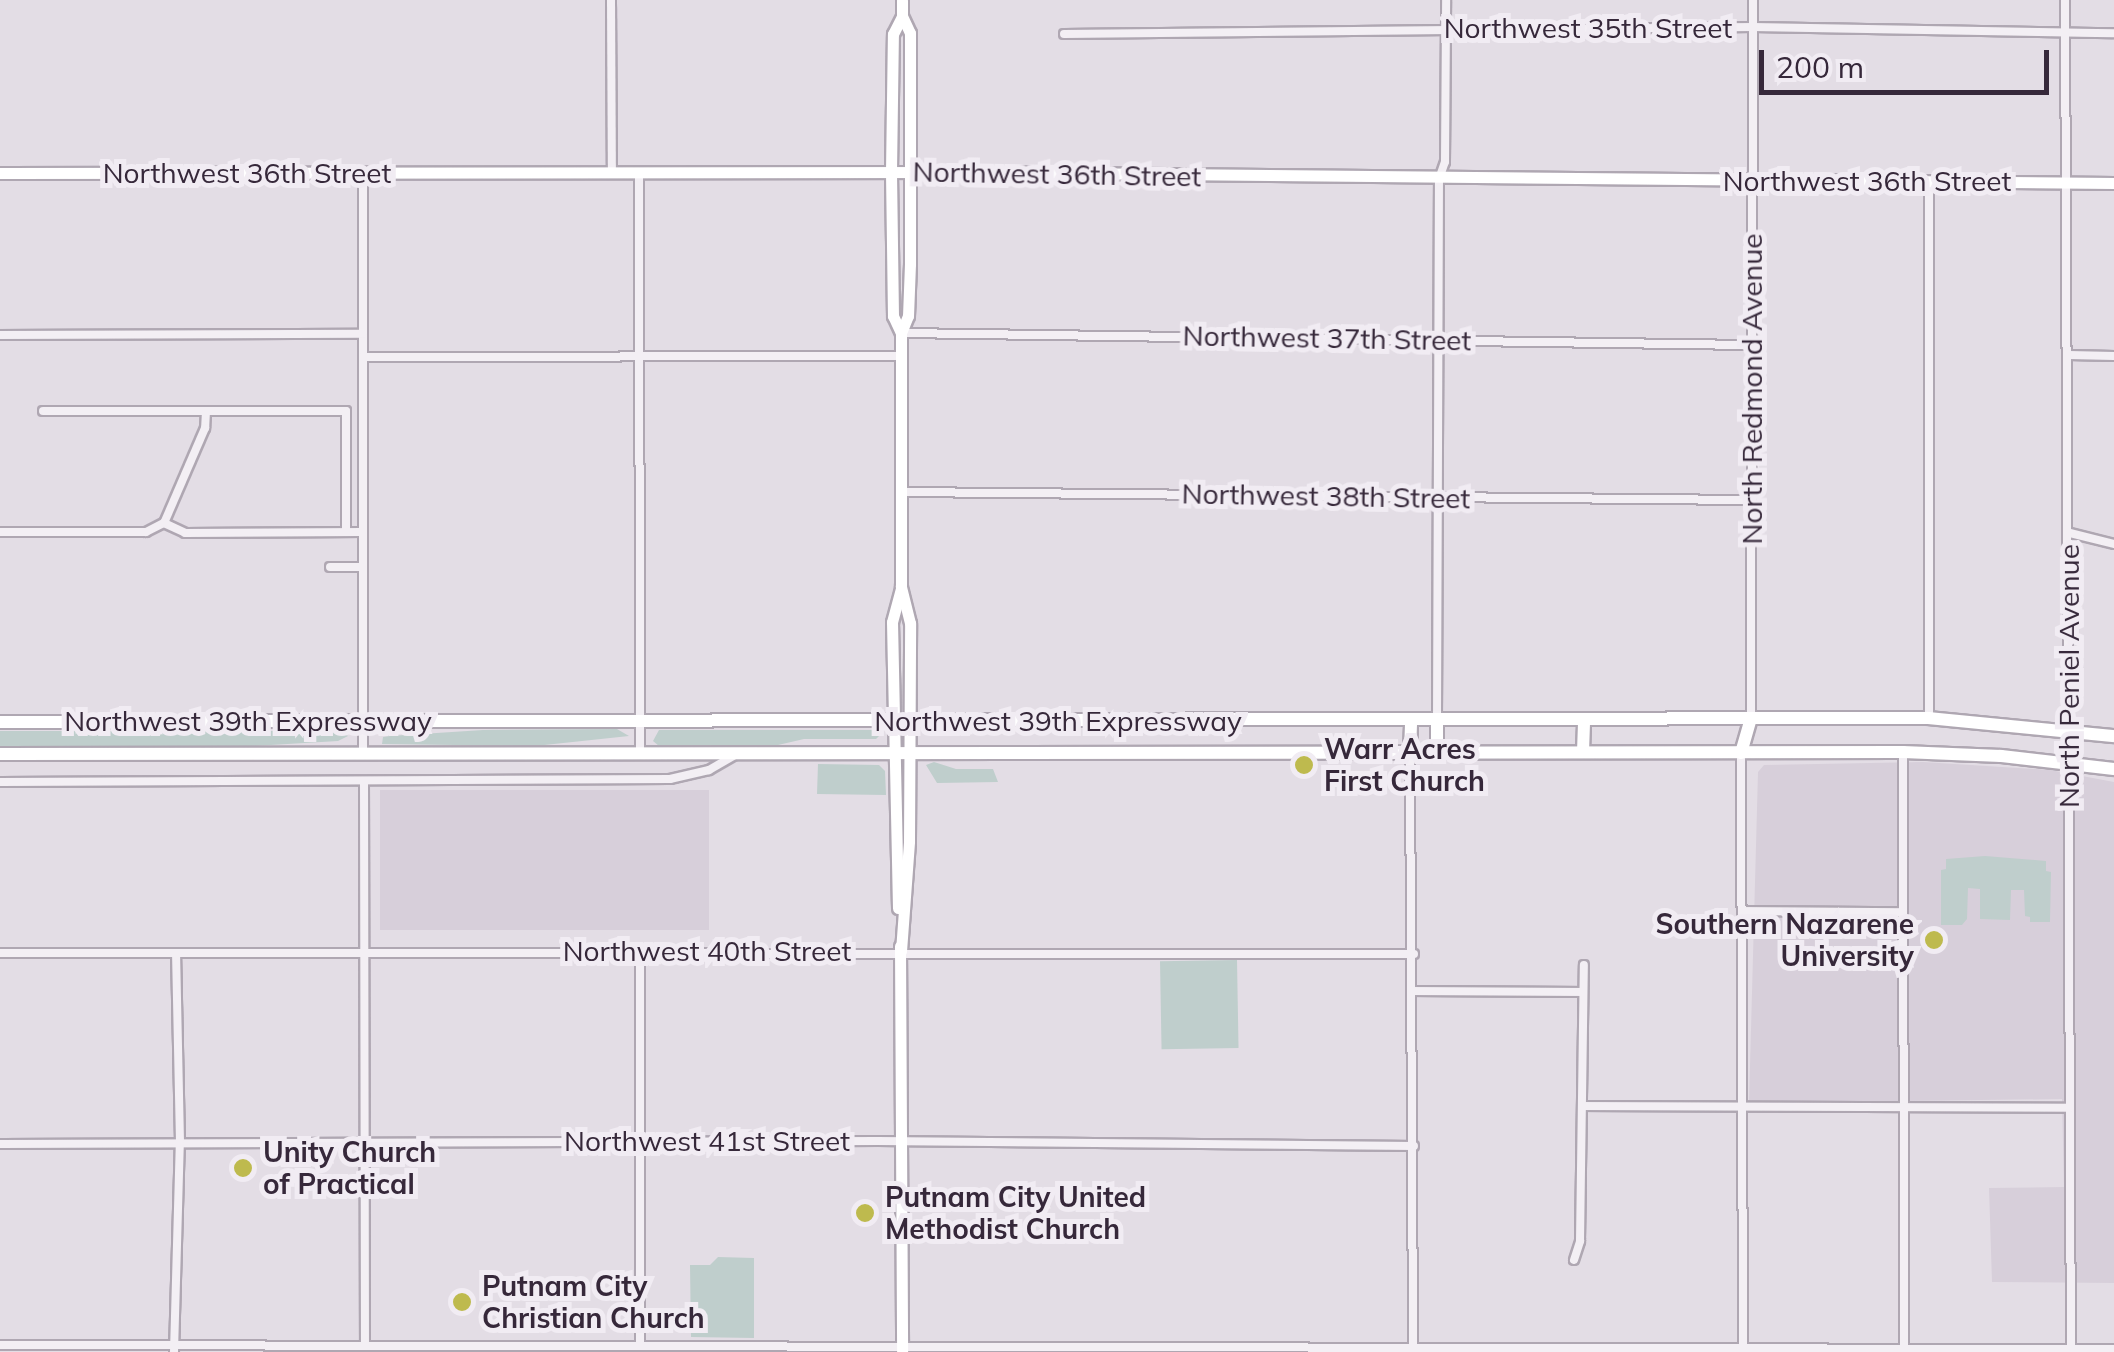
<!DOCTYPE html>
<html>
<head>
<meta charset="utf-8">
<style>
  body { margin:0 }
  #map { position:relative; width:2114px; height:1352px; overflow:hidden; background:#e3dde5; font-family:Mulish,sans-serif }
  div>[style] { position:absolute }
  .built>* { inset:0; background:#d7cfda; transform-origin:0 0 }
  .green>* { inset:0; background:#bfcecc; transform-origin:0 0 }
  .roads { filter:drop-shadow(2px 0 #afa7b2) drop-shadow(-2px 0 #afa7b2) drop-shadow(0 2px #afa7b2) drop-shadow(0 -2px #afa7b2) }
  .minor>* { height:8px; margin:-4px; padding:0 4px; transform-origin:4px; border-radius:4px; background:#f3eff4 }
  .secondary>* { height:11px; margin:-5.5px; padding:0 5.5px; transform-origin:5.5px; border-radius:5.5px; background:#fff }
  .trunk>* { height:12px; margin:-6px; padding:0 6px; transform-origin:6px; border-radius:6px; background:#fff }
  .dots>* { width:28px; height:28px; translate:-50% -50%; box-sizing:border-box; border:5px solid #f1ecf3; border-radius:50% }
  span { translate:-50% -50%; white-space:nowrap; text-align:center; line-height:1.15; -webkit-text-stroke:10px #f1ecf3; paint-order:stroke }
  .street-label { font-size:28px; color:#36283a }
  .poi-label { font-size:28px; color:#36283a; font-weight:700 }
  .left { translate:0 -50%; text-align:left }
  .right { translate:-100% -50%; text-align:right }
  .scale { position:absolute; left:1759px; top:50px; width:290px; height:45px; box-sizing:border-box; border:5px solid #36283a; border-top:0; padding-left:12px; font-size:30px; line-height:35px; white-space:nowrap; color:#36283a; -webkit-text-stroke:8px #f1ecf3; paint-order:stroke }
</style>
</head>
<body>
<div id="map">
  <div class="built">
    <div style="clip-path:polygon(1923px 762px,2050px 770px,2114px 782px,2114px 1283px,1992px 1282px,1989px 1188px,2064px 1187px,2062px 1099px,1749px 1103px,1758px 772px,1764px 765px)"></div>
    <div style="left:709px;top:790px;width:140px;height:329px;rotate:90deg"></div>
  </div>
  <div class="green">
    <div style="clip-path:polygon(617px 729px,629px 736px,535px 746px,382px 744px,383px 737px,390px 736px,483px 730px)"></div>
    <div style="clip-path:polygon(659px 730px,877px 730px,883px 732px,876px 739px,804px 739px,778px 745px,659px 746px,653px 741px)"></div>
    <div style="clip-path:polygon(0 731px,339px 731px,348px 736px,338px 741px,252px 746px,0 747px)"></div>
    <div style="clip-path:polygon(934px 762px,956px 769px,993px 769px,998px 782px,937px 783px,926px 765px)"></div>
    <div style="clip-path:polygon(818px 764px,879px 765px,885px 771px,886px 795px,817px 794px)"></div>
    <div style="clip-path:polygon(1985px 856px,2046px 861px,2046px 871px,2051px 872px,2050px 922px,2030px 922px,2030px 917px,2025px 916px,2024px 890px,2011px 890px,2010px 920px,1980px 919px,1980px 889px,1968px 888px,1967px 919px,1962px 925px,1941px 925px,1941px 870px,1946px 869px,1946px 859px)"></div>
    <div style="left:1237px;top:960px;width:88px;height:77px;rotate:89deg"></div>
    <div style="clip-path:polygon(718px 1257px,754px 1258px,754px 1338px,691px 1337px,690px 1265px,710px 1265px)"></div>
  </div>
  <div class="roads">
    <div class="minor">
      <div style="left:611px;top:0;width:172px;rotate:89.7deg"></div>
      <div style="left:2065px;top:0;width:1352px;rotate:89.75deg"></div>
      <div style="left:1064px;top:34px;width:689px;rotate:-0.58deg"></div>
      <div style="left:1753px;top:27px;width:361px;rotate:1deg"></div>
      <div style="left:639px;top:172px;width:581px;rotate:89.9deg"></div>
      <div style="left:363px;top:173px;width:580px;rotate:90deg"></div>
      <div style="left:1929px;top:181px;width:537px;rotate:90deg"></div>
      <div style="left:901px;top:333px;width:852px;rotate:0.81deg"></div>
      <div style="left:0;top:335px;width:363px;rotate:-0.2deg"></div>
      <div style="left:2069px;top:355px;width:45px;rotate:1.3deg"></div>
      <div style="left:364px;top:357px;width:536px;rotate:-0.11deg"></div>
      <div style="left:43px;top:411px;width:163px"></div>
      <div style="left:206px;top:411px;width:17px;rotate:93deg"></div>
      <div style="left:205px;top:428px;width:103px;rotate:113.3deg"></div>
      <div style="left:206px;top:411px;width:140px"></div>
      <div style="left:346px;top:411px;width:121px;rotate:90deg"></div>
      <div style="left:901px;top:492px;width:851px;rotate:0.54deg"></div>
      <div style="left:0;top:532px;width:146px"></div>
      <div style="left:146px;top:532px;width:20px;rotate:-27deg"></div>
      <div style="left:164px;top:523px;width:23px;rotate:25deg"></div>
      <div style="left:185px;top:533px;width:177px;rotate:-0.3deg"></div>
      <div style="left:2070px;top:533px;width:45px;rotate:14deg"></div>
      <div style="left:330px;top:567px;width:32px"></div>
      <div style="left:1437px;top:719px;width:540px;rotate:-89.79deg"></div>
      <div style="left:1439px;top:179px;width:18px;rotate:-71deg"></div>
      <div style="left:1445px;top:162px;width:162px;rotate:-89.6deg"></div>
      <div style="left:1751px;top:719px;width:719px;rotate:-89.84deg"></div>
      <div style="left:1903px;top:752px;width:599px;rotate:89.9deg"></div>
      <div style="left:1410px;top:753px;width:594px;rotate:89.71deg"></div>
      <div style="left:1741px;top:753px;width:597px;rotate:89.81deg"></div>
      <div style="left:364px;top:781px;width:564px;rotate:89.9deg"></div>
      <div style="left:0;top:782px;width:670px;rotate:-0.26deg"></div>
      <div style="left:670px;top:779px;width:40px;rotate:-13deg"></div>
      <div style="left:709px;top:770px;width:30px;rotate:-30deg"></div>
      <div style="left:1742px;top:911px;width:161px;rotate:0.4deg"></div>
      <div style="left:0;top:953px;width:1414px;rotate:0.04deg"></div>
      <div style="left:1414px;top:991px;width:168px;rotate:0.3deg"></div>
      <div style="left:1583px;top:1106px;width:487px;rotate:0.2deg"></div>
      <div style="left:0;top:1144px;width:878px;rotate:-0.2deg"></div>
      <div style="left:878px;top:1141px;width:536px;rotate:0.53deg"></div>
      <div style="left:1574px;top:1260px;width:20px;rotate:-72deg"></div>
      <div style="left:1580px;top:1241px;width:276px;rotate:-89.2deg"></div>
      <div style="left:640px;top:1344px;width:393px;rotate:-90deg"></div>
      <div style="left:0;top:1345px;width:2114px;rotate:0.11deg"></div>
      <div style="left:174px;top:1352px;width:210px;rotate:-88.4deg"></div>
      <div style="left:180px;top:1142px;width:189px;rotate:-91.2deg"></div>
    </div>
    <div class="secondary">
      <div style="left:0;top:173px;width:952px;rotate:-0.06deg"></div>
      <div style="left:952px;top:172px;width:1162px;rotate:0.54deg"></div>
      <div style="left:901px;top:333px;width:18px;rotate:-68deg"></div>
      <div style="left:908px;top:316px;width:52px;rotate:-87.8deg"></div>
      <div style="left:910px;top:264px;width:231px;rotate:-90deg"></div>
      <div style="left:910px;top:33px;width:19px;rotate:-115deg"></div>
      <div style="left:902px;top:16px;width:16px;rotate:-90deg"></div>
      <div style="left:898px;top:908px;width:286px;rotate:-91.2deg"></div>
      <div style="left:892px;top:622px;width:35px;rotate:-75deg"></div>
      <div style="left:900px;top:946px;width:406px;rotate:89.7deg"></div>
      <div style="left:901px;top:951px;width:110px;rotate:-85.8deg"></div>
      <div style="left:909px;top:841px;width:218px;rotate:-89.7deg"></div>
      <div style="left:910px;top:623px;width:38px;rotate:-104deg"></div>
      <div style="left:901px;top:586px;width:253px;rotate:-90deg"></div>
      <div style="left:901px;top:333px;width:19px;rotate:-115deg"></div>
      <div style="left:893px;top:316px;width:144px;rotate:-90.8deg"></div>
      <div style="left:891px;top:172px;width:138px;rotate:-89.2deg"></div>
      <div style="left:893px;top:34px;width:20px;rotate:-63deg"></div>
    </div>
    <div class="trunk">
      <div style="left:0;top:722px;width:1929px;rotate:-0.12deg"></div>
      <div style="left:1929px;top:718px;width:186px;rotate:5.6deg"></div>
      <div style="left:1583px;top:752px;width:32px;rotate:-88deg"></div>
      <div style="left:1410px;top:753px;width:33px;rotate:-88deg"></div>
      <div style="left:1437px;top:753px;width:33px;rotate:-90deg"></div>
      <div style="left:1741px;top:753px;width:35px;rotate:-74deg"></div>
      <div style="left:0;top:754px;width:1903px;rotate:-0.06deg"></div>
      <div style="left:1903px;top:752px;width:98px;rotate:2.3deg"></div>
      <div style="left:2001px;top:756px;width:114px;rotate:6.6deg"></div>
    </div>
  </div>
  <div class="dots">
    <div style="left:1304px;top:765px;background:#beba4e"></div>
    <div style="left:1934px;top:940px;background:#beba4e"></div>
    <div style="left:243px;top:1168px;background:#beba4e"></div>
    <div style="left:865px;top:1213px;background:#beba4e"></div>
    <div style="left:462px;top:1302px;background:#beba4e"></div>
  </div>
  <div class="street-label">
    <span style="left:1588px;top:28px">Northwest 35th Street</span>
    <span style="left:247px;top:173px">Northwest 36th Street</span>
    <span style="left:1057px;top:174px;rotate:1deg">Northwest 36th Street</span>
    <span style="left:1867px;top:181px">Northwest 36th Street</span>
    <span style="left:1327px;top:338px;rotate:1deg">Northwest 37th Street</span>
    <span style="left:1752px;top:389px;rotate:-90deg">North Redmond Avenue</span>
    <span style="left:1326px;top:496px;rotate:1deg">Northwest 38th Street</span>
    <span style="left:2069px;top:676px;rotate:-90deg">North Peniel Avenue</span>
    <span style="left:248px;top:721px">Northwest 39th Expressway</span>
    <span style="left:1058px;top:721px">Northwest 39th Expressway</span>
    <span style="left:707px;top:951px">Northwest 40th Street</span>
    <span style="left:707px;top:1141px">Northwest 41st Street</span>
  </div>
  <div class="poi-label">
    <span class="left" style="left:1324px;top:765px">Warr Acres<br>First Church</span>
    <span class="right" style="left:1914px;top:940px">Southern Nazarene<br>University</span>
    <span class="left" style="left:263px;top:1168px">Unity Church<br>of Practical</span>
    <span class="left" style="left:885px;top:1213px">Putnam City United<br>Methodist Church</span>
    <span class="left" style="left:482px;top:1302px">Putnam City<br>Christian Church</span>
  </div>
  <div class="scale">200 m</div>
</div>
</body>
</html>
